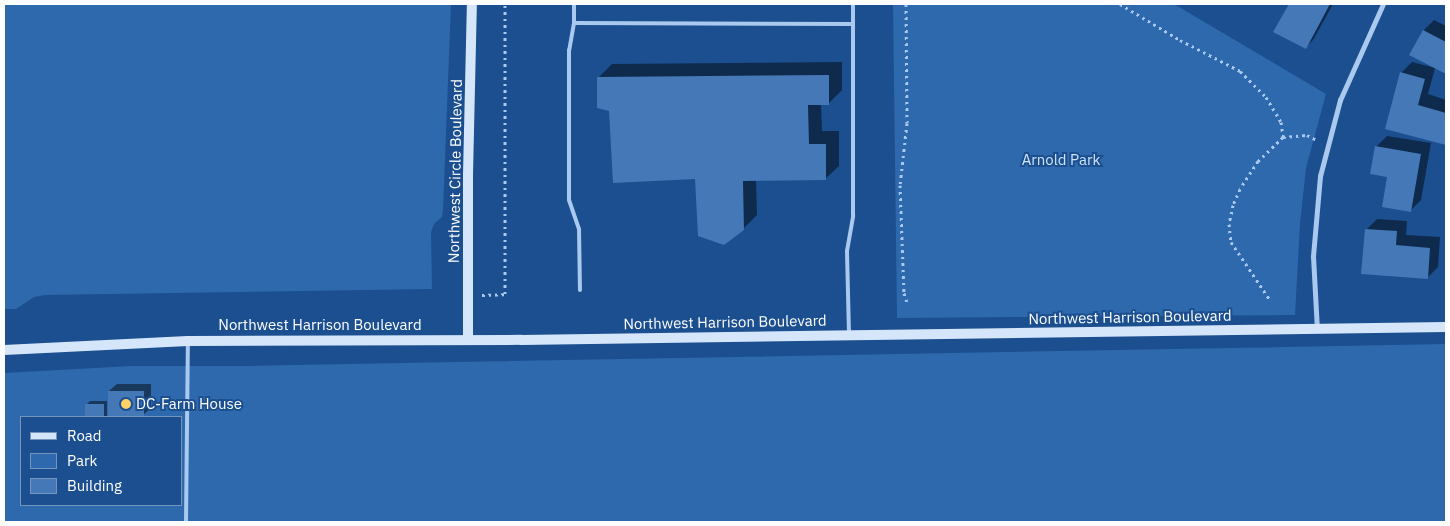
<!DOCTYPE html>
<html>
<head>
<meta charset="utf-8">
<style>
  body { margin:0 }
  #map { position:relative; width:1450px; height:526px; overflow:hidden; background:#1b4f8f; font-family:"IBM Plex Sans",sans-serif }
  div>[style] { position:absolute }
  .green>* { inset:0; background:#2e69ad }
  .shadow>* { inset:0; background:#0007 }
  .building>* { inset:0; background:#4478b7; transform-origin:0 0 }
  .path>* { height:3px; margin-top:-1.5px; transform-origin:0; background:repeating-linear-gradient(90deg,#a9c9ee 0 2.5px,transparent 0 6.5px) }
  .lane>* { height:4px; margin:-2px; padding:0 2px; transform-origin:2px; border-radius:2px; background:#a9c9ee }
  .street>* { height:5px; margin:-2.5px; padding:0 2.5px; transform-origin:2.5px; border-radius:2.5px; background:#a9c9ee }
  .secondary>* { height:10px; margin:-5px; padding:0 5px; transform-origin:5px; border-radius:5px; background:#d6e6fa }
  .dots>* { width:14px; height:14px; translate:-50% -50%; box-sizing:border-box; border:2px solid #1b4f8f; border-radius:50% }
  span { translate:-50% -50%; white-space:nowrap; text-align:center; line-height:1.15; -webkit-text-stroke:4px #1b4f8f; paint-order:stroke }
  .park-label { font-size:15px; color:#cfe3fa }
  .street-label { font-size:15px; color:#fff }
  .poi-label { font-size:15px; color:#fff }
  .left { translate:0 -50%; text-align:left }
  .frame { position:absolute; inset:0; border:5px solid #fff; pointer-events:none }
  .legend { position:absolute; left:20px; top:416px; width:162px; height:90px; box-sizing:border-box; background:#1b4f8f; border:1px solid #7695bc; margin:0; padding:6px 9px; list-style:none; font-size:15px; color:#fff }
  .legend li { display:flex; align-items:center; gap:10px; height:25px }
  .legend b { width:25px; border:1px solid #7695bc }
</style>
</head>
<body>
<div id="map">
  <div class="green">
    <div style="clip-path:polygon(4px 4px,451px 4px,443px 210px,442px 217px,434px 224px,431px 232px,432px 289px,45px 295px,34px 297px,16px 309px,4px 309px)"></div>
    <div style="clip-path:polygon(893px 4px,1174px 4px,1326px 94px,1306px 168px,1300px 224px,1295px 315px,897px 318px)"></div>
    <div style="clip-path:polygon(evenodd,1446px 344px,1446px 522px,4px 522px,4px 373px,131px 366px,239px 366px,1446px 344px,21px 417px,181px 417px,181px 505px,21px 505px,21px 417px)"></div>
  </div>
  <div class="shadow">
    <div style="clip-path:polygon(1290px 4px,1333px 4px,1313px 40px,1305px 48px,1275px 31px)"></div>
    <div style="clip-path:polygon(1434px 20px,1446px 26px,1446px 73px,1411px 54px,1424px 30px)"></div>
    <div style="clip-path:polygon(842px 62px,842px 90px,828px 104px,821px 104px,822px 131px,839px 131px,839px 166px,825px 179px,756px 180px,757px 215px,743px 229px,696px 178px,610px 111px,598px 78px,612px 64px)"></div>
    <div style="clip-path:polygon(1412px 62px,1435px 68px,1428px 94px,1446px 100px,1446px 144px,1386px 128px,1401px 73px)"></div>
    <div style="clip-path:polygon(1387px 136px,1431px 143px,1421px 200px,1410px 211px,1376px 147px)"></div>
    <div style="clip-path:polygon(1377px 219px,1407px 221px,1406px 235px,1440px 237px,1438px 267px,1427px 278px,1366px 230px)"></div>
    <div style="clip-path:polygon(117px 384px,151px 384px,151px 408px,143px 415px,110px 417px,109px 391px)"></div>
    <div style="clip-path:polygon(90px 401px,107px 401px,107px 417px,86px 417px,86px 405px)"></div>
  </div>
  <div class="building">
    <div style="clip-path:polygon(1289px 4px,1330px 4px,1306px 49px,1273px 32px)"></div>
    <div style="clip-path:polygon(1423px 30px,1446px 42px,1446px 74px,1409px 55px)"></div>
    <div style="clip-path:polygon(1400px 72px,1425px 79px,1418px 105px,1446px 113px,1446px 145px,1385px 129px)"></div>
    <div style="clip-path:polygon(829px 75px,829px 105px,808px 105px,809px 144px,826px 144px,826px 180px,743px 181px,744px 230px,724px 245px,698px 236px,695px 179px,613px 183px,609px 111px,597px 108px,597px 77px)"></div>
    <div style="clip-path:polygon(1375px 146px,1421px 154px,1411px 212px,1382px 207px,1387px 177px,1370px 174px)"></div>
    <div style="clip-path:polygon(1365px 229px,1397px 231px,1396px 245px,1430px 248px,1428px 279px,1361px 274px)"></div>
    <div style="left:108px;top:391px;width:36px;height:26px"></div>
    <div style="left:85px;top:404px;width:19px;height:13px"></div>
  </div>
  <div class="path">
    <div style="left:906px;top:4px;width:119px;rotate:89.5deg"></div>
    <div style="left:907px;top:123px;width:62px;rotate:96.4deg"></div>
    <div style="left:900px;top:185px;width:108px;rotate:87.9deg"></div>
    <div style="left:904px;top:293px;width:9px;rotate:72deg"></div>
    <div style="left:1120px;top:4px;width:70px;rotate:31deg"></div>
    <div style="left:1180px;top:40px;width:68px;rotate:27.3deg"></div>
    <div style="left:1240px;top:71px;width:37px;rotate:45deg"></div>
    <div style="left:1266px;top:97px;width:29px;rotate:59deg"></div>
    <div style="left:1281px;top:122px;width:15px;rotate:82deg"></div>
    <div style="left:1283px;top:137px;width:35px;rotate:136deg"></div>
    <div style="left:1258px;top:161px;width:33px;rotate:123deg"></div>
    <div style="left:1240px;top:189px;width:17px;rotate:114deg"></div>
    <div style="left:1233px;top:205px;width:19px;rotate:102deg"></div>
    <div style="left:1229px;top:224px;width:18px;rotate:84deg"></div>
    <div style="left:1231px;top:242px;width:70px;rotate:56.1deg"></div>
    <div style="left:1283px;top:137px;width:24px;rotate:-5deg"></div>
    <div style="left:1307px;top:135px;width:11px;rotate:27deg"></div>
    <div style="left:482px;top:295px;width:23px;rotate:-2deg"></div>
    <div style="left:505px;top:294px;width:290px;rotate:-90deg"></div>
  </div>
  <div class="lane">
    <div style="left:574px;top:4px;width:19px;rotate:90deg"></div>
    <div style="left:574px;top:23px;width:27px;rotate:100deg"></div>
    <div style="left:569px;top:50px;width:150px;rotate:90deg"></div>
    <div style="left:569px;top:200px;width:31px;rotate:71deg"></div>
    <div style="left:579px;top:229px;width:61px;rotate:89.1deg"></div>
    <div style="left:574px;top:23px;width:279px;rotate:0.2deg"></div>
    <div style="left:849px;top:334px;width:83px;rotate:-91.4deg"></div>
    <div style="left:847px;top:251px;width:36px;rotate:-80deg"></div>
    <div style="left:853px;top:216px;width:212px;rotate:-90deg"></div>
    <div style="left:186px;top:522px;width:181px;rotate:-89.4deg"></div>
  </div>
  <div class="street">
    <div style="left:1317px;top:330px;width:74px;rotate:-93.1deg"></div>
    <div style="left:1313px;top:256px;width:80px;rotate:-85deg"></div>
    <div style="left:1320px;top:176px;width:79px;rotate:-75.3deg"></div>
    <div style="left:1340px;top:100px;width:105px;rotate:-65.9deg"></div>
  </div>
  <div class="secondary">
    <div style="left:468px;top:340px;width:165px;rotate:-90deg"></div>
    <div style="left:468px;top:175px;width:171px;rotate:-88.7deg"></div>
    <div style="left:4px;top:350px;width:184px;rotate:-2.8deg"></div>
    <div style="left:188px;top:341px;width:333px;rotate:-0.2deg"></div>
    <div style="left:521px;top:340px;width:925px;rotate:-0.81deg"></div>
  </div>
  <div class="dots">
    <div style="left:126px;top:404px;background:#ffd166"></div>
  </div>
  <div class="park-label">
    <span style="left:1061px;top:160px">Arnold Park</span>
  </div>
  <div class="street-label">
    <span style="left:455px;top:171px;rotate:-89deg">Northwest Circle Boulevard</span>
    <span style="left:1130px;top:317px;rotate:-1deg">Northwest Harrison Boulevard</span>
    <span style="left:725px;top:322px;rotate:-1deg">Northwest Harrison Boulevard</span>
    <span style="left:320px;top:325px">Northwest Harrison Boulevard</span>
  </div>
  <div class="poi-label">
    <span class="left" style="left:136px;top:404px">DC-Farm House</span>
  </div>
  <div class="frame"></div>
  <ul class="legend">
  <li><b style="height:6px;background:#d6e6fa"></b>Road</li>
  <li><b style="height:14px;background:#2e69ad"></b>Park</li>
  <li><b style="height:14px;background:#4478b7"></b>Building</li>
  </ul>
</div>
</body>
</html>
